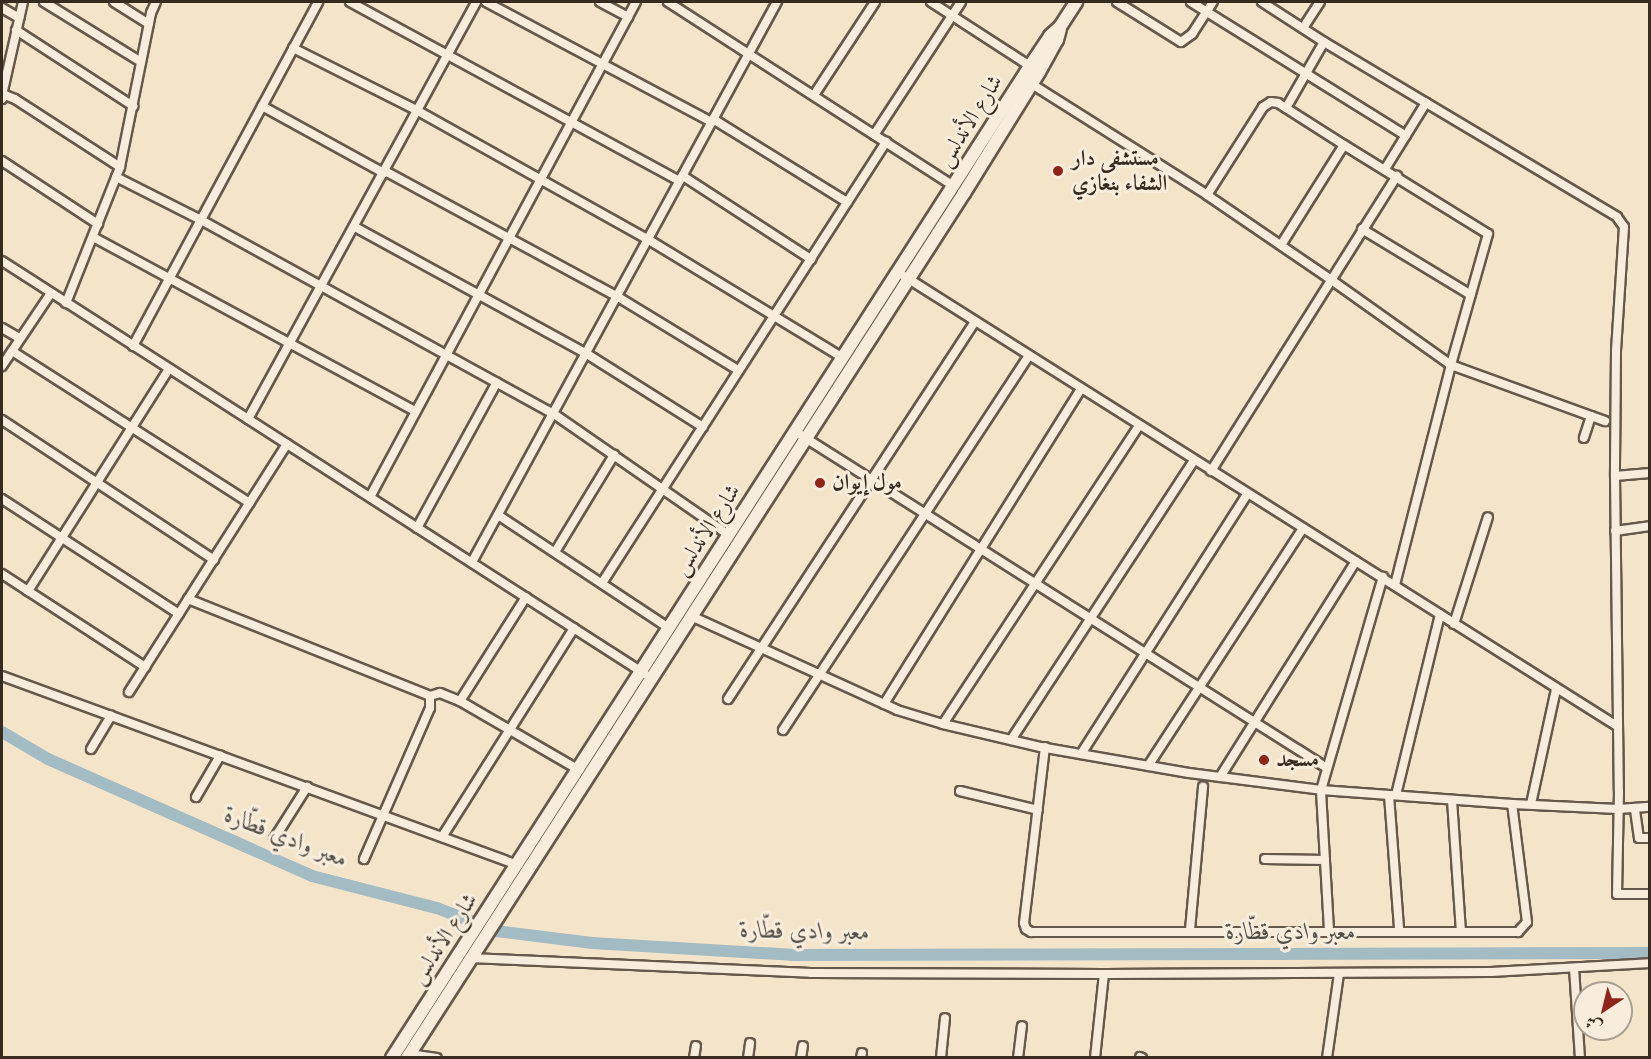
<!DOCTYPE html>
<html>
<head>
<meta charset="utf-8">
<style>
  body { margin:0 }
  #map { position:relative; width:1651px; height:1059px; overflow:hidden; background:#f4e4ca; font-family:"IM FELL DW Pica",Amiri,serif }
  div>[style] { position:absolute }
  .river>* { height:12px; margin:-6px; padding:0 6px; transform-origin:6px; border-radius:6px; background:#a3bbc2 }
  .roads { filter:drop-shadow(2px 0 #66584a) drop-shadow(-2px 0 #66584a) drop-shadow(0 2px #66584a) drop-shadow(0 -2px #66584a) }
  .street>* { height:8px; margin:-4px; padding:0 4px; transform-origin:4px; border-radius:4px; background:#f8eddd }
  .secondary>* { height:12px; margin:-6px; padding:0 6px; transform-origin:6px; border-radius:6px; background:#f8eddd }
  .dots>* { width:16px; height:16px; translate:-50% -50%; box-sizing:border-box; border:3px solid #f8eddd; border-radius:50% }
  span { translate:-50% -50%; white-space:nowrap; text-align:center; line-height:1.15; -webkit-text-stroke:6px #f8eddd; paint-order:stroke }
  .street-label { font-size:22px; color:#372a1f }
  .poi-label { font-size:22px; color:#372a1f; font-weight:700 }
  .left { translate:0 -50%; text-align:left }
  .water-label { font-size:24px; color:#524e48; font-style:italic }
  .frame { position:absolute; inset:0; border:3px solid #372a1f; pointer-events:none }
  .north { position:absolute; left:1573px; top:981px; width:60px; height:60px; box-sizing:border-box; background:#f8eddd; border:2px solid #ab9f91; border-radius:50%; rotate:215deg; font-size:16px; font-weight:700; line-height:24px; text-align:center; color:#372a1f }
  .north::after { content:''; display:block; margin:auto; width:21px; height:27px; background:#8f2418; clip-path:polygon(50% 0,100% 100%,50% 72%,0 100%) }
</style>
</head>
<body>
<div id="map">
  <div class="river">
    <div style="left:2px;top:732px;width:53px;rotate:30.4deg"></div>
    <div style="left:48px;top:759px;width:289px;rotate:23.9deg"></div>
    <div style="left:312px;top:876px;width:129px;rotate:14.4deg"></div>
    <div style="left:437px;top:908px;width:63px;rotate:21.3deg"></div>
    <div style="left:496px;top:931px;width:97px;rotate:7.1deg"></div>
    <div style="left:592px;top:943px;width:200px;rotate:3.4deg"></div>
    <div style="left:792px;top:955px;width:858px;rotate:-0.13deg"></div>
  </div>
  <div class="roads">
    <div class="street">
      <div style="left:44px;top:2px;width:114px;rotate:31.7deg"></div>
      <div style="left:114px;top:2px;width:41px;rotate:32.2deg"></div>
      <div style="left:350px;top:2px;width:375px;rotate:28.5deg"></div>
      <div style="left:486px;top:2px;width:256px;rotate:28deg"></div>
      <div style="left:600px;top:2px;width:32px;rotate:28deg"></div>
      <div style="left:668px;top:2px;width:340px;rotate:32.8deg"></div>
      <div style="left:931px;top:2px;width:118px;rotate:32.9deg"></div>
      <div style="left:1117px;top:2px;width:75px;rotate:32deg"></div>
      <div style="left:1181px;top:42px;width:14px;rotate:-36deg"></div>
      <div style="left:1192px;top:34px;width:38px;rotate:-57deg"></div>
      <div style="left:1191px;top:2px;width:253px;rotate:31.9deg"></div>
      <div style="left:1262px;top:2px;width:74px;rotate:32.8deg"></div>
      <div style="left:1324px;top:42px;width:341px;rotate:30.8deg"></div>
      <div style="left:1617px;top:217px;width:12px;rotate:55deg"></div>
      <div style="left:1624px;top:227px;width:125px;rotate:93.7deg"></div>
      <div style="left:1616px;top:352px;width:124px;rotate:90.5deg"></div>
      <div style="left:1615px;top:476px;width:315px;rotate:89.3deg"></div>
      <div style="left:1619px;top:791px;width:103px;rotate:91.1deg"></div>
      <div style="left:1617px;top:894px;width:33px"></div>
      <div style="left:2px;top:8px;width:20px;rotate:30deg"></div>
      <div style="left:1303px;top:28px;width:31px;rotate:-57deg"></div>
      <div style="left:16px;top:30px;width:140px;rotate:33deg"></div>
      <div style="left:293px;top:48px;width:140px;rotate:26.7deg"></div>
      <div style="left:418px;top:111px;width:265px;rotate:29.2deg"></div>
      <div style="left:649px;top:240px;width:227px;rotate:31.3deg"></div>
      <div style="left:1027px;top:81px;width:213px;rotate:32.3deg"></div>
      <div style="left:1207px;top:195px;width:149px;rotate:34.3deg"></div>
      <div style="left:1330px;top:279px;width:148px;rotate:35.4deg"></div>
      <div style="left:1451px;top:365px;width:149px;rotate:20deg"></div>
      <div style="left:1591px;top:416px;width:23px;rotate:108deg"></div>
      <div style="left:2px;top:95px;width:95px;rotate:-77.3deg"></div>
      <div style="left:814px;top:95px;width:111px;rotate:-56.7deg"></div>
      <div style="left:2px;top:99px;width:5px;rotate:-53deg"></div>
      <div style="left:5px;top:95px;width:11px;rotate:22deg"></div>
      <div style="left:15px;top:99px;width:125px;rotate:32.9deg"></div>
      <div style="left:262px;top:106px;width:139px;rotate:28.8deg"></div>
      <div style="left:1286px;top:108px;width:76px;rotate:-60.1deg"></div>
      <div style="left:713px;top:119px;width:158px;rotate:31.8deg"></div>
      <div style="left:874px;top:135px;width:159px;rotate:-56.8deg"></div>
      <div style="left:2px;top:161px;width:115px;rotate:33.3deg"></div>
      <div style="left:1385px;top:169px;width:78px;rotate:-58.2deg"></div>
      <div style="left:385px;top:171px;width:265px;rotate:28.4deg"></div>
      <div style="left:618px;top:297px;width:140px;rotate:31.3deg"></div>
      <div style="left:683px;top:176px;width:153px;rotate:33deg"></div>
      <div style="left:116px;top:177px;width:95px;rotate:26.8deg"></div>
      <div style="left:201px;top:220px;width:403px;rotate:28.8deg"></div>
      <div style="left:554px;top:414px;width:213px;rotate:34.7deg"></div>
      <div style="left:1207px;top:195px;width:104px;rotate:-57.5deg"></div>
      <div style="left:1263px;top:107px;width:9px;rotate:-32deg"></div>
      <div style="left:1271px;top:102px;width:7px;rotate:8deg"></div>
      <div style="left:1278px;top:103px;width:78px;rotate:32.5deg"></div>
      <div style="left:355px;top:227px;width:264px;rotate:28.7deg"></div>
      <div style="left:587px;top:354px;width:137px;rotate:32.2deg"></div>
      <div style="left:1362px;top:229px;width:127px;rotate:31.2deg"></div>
      <div style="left:93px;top:237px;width:366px;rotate:28.4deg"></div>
      <div style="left:1281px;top:245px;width:118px;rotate:-57.8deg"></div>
      <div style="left:1344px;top:145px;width:169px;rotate:31.7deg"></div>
      <div style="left:1488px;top:234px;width:136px;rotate:105.8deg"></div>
      <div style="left:1451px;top:365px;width:227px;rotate:104.3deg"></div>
      <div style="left:2px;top:261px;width:764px;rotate:32.71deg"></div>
      <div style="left:904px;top:276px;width:843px;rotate:32.26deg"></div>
      <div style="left:66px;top:303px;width:146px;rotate:-68.3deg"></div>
      <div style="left:120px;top:167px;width:157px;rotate:-78.6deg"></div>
      <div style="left:151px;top:13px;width:12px;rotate:-66deg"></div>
      <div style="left:2px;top:328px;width:20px;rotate:30deg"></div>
      <div style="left:133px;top:346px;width:391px;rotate:-61.7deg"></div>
      <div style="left:12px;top:351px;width:282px;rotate:32.6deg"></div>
      <div style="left:2px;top:366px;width:88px;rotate:-56.1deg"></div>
      <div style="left:1591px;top:416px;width:15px;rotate:20deg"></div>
      <div style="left:248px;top:419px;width:475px;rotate:-61.3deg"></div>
      <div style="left:2px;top:420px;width:254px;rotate:33.4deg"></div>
      <div style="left:796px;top:432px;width:628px;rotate:32.32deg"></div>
      <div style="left:1211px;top:471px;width:349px;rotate:-57.8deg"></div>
      <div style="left:1615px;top:476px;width:35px;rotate:-5deg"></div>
      <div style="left:370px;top:497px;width:562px;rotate:-61.75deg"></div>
      <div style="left:2px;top:499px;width:211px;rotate:33deg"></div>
      <div style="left:498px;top:515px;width:205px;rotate:33.5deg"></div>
      <div style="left:417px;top:528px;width:166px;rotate:-61.3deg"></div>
      <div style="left:1615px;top:531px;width:35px;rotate:-8deg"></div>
      <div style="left:555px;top:552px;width:114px;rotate:-58.7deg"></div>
      <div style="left:472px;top:562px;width:638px;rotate:-61.43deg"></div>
      <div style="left:2px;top:574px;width:171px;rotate:33deg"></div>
      <div style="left:602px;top:583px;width:525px;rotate:-57.22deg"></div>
      <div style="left:28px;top:591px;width:263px;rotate:-57.6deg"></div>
      <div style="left:188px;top:599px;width:261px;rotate:21.8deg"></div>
      <div style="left:430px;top:696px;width:12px;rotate:90deg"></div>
      <div style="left:430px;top:708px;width:165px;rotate:113.6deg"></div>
      <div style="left:691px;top:616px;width:226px;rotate:24.5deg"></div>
      <div style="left:897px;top:710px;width:48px;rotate:16.9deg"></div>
      <div style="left:943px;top:724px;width:100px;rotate:13.3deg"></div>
      <div style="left:1040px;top:747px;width:151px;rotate:9.9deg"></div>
      <div style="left:1189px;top:773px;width:133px;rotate:7.3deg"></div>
      <div style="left:1321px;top:790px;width:192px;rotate:4.2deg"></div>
      <div style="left:1512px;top:804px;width:106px;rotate:2.7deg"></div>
      <div style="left:1618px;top:809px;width:32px;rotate:-4deg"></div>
      <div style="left:1454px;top:624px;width:112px;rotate:-72.4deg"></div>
      <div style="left:2px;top:676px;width:550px;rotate:20.12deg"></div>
      <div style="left:129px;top:692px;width:294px;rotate:-57.5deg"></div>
      <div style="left:430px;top:696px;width:10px;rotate:-17deg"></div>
      <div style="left:440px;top:693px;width:22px;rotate:22deg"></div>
      <div style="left:460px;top:701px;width:138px;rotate:30.1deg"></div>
      <div style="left:728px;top:699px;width:451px;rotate:-56.8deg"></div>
      <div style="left:460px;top:701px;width:123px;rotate:-57.6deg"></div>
      <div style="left:884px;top:704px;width:372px;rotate:-58deg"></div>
      <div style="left:943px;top:724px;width:357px;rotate:-56.7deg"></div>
      <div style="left:783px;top:730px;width:448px;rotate:-56.7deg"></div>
      <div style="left:1011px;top:740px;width:334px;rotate:-56.8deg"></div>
      <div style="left:1045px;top:747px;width:177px;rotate:96.8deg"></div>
      <div style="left:1024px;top:923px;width:6px;rotate:72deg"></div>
      <div style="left:1026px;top:929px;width:6px;rotate:31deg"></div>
      <div style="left:1031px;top:932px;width:487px"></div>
      <div style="left:1518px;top:932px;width:13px;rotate:-48deg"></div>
      <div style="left:1527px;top:922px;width:119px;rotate:-97.2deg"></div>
      <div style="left:91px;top:749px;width:39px;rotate:-59deg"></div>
      <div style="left:1081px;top:754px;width:308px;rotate:-57.4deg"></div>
      <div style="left:1148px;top:766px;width:284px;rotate:-56.9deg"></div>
      <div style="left:1220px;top:777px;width:255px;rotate:-57.8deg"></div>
      <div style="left:960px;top:791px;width:80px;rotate:13.7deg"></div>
      <div style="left:1389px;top:795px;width:134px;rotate:85.7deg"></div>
      <div style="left:1396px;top:795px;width:186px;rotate:-76.3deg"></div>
      <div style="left:196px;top:797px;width:48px;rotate:-59.7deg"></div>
      <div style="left:1452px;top:800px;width:132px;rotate:86.1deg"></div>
      <div style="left:1531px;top:804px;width:118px;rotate:-77.7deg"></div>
      <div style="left:1635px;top:810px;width:28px;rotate:82deg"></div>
      <div style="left:1639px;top:838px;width:11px"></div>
      <div style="left:442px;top:837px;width:247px;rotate:-57.7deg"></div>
      <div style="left:274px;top:839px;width:62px;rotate:-57.6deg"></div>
      <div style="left:1265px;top:859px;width:60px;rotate:1deg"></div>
      <div style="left:1190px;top:930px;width:144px;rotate:-84.8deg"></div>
      <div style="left:1329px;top:930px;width:140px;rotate:-93.3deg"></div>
      <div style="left:1321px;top:790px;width:222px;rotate:-73.8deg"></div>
      <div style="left:470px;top:958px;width:341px;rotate:2.5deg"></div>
      <div style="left:811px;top:973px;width:293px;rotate:0.2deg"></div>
      <div style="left:1104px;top:974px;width:387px;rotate:-0.3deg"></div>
      <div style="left:1491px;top:972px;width:159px;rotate:-3.2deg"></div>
      <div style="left:1574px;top:968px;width:90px;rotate:86.2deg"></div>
      <div style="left:409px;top:1054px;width:28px;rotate:8deg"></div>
      <div style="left:1140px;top:1057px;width:2px;rotate:27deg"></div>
      <div style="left:694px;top:1058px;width:12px;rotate:-81deg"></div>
      <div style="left:748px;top:1058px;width:15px;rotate:-82deg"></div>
      <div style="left:801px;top:1058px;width:12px;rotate:-81deg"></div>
      <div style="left:861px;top:1058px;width:5px;rotate:-79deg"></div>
      <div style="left:941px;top:1058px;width:40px;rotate:-84.3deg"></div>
      <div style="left:1018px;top:1058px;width:32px;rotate:-83deg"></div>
      <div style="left:1095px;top:1058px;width:84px;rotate:-83.9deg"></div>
      <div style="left:1327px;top:1058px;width:85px;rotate:-81.9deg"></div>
    </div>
    <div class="secondary">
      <div style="left:392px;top:1058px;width:1179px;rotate:-57.25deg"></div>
      <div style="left:1030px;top:66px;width:36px;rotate:-56deg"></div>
      <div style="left:1050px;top:36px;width:13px;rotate:-42deg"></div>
      <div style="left:1060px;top:27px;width:30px;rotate:-57deg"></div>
      <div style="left:407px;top:1058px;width:1029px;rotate:-57.22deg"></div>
      <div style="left:964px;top:193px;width:142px;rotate:-58.2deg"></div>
      <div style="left:1039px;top:72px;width:37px;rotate:-61deg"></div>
      <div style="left:1057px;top:40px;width:11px;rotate:-75deg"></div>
    </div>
  </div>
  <div class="dots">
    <div style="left:1058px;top:171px;background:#8f2418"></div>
    <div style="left:820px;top:483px;background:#8f2418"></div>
    <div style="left:1264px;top:760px;background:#8f2418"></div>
  </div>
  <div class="street-label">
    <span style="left:970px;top:121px;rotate:-58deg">شارع الأندلس</span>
    <span style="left:707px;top:530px;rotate:-57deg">شارع الأندلس</span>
    <span style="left:444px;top:939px;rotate:-57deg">شارع الأندلس</span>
  </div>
  <div class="poi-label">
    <span class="left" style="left:1072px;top:171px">مستشفى دار<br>الشفاء بنغازي</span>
    <span class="left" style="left:832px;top:483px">مول إيوان</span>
    <span class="left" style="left:1276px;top:760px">مسجد</span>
  </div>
  <div class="water-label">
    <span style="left:286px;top:838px;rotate:21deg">معبر وادي قطّارة</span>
    <span style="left:805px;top:932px;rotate:1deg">معبر وادي قطّارة</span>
    <span style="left:1291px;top:933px">معبر وادي قطّارة</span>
  </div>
  <div class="frame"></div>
  <div class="north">ش</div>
</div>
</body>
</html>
